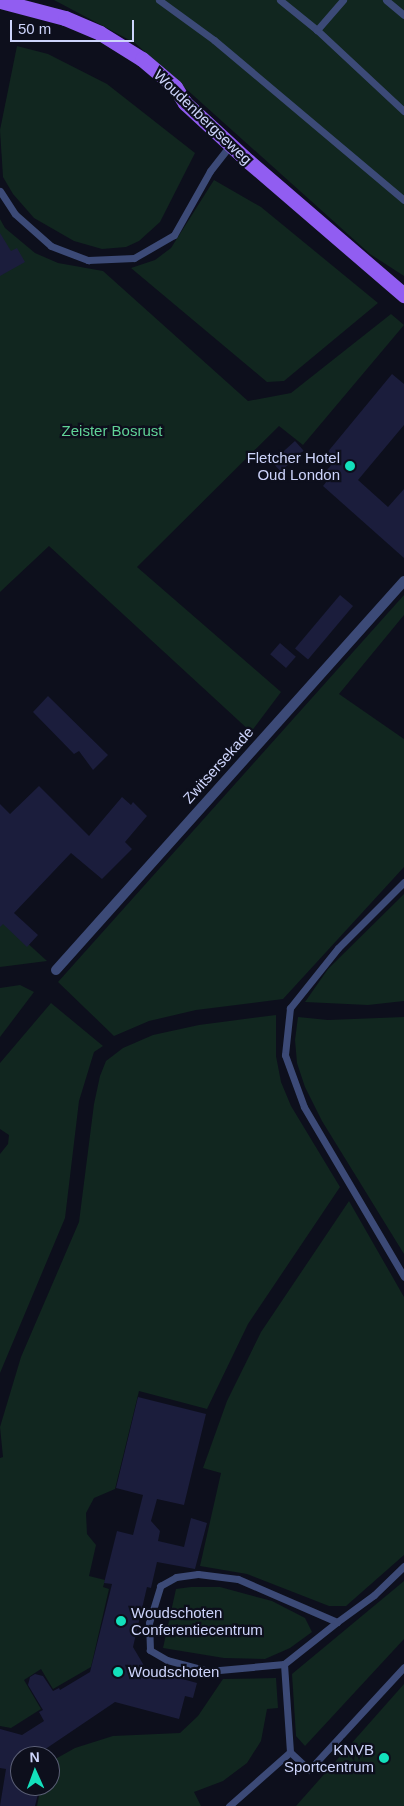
<!DOCTYPE html>
<html>
<head>
<meta charset="utf-8">
<style>
  body { margin:0 }
  #map { position:relative; width:404px; height:1806px; overflow:hidden; background:#0d0f1c; font-family:Helvetica,sans-serif }
  div>[style] { position:absolute }
  .green>* { inset:0; background:#11261f }
  .building>* { inset:0; background:#1b1d3c; transform-origin:0 0 }
  .lane>* { height:7px; margin:-3.5px; padding:0 3.5px; transform-origin:3.5px; border-radius:3.5px; background:#3c4a77 }
  .street>* { height:10px; margin:-5px; padding:0 5px; transform-origin:5px; border-radius:5px; background:#3c4a77 }
  .primary>* { height:15px; margin:-7.5px; padding:0 7.5px; transform-origin:7.5px; border-radius:7.5px; background:#915df1 }
  .dots>* { width:14px; height:14px; translate:-50% -50%; box-sizing:border-box; border:2px solid #0d0f1c; border-radius:50% }
  span { translate:-50% -50%; white-space:nowrap; text-align:center; line-height:1.15; -webkit-text-stroke:4.5px #0d0f1c; paint-order:stroke }
  .street-label { font-size:15px; color:#cdd4fb }
  .park-label { font-size:15px; color:#60d397 }
  .poi-label { font-size:15px; color:#cdd4fb }
  .right { translate:-100% -50%; text-align:right }
  .left { translate:0 -50%; text-align:left }
  .north { position:absolute; left:10px; top:1746px; width:50px; height:50px; box-sizing:border-box; background:#0d0f1c; border:1px solid #5a5e75; border-radius:50%; rotate:358deg; font-size:14px; font-weight:700; line-height:20px; text-align:center; color:#cdd4fb }
  .north::after { content:''; display:block; margin:auto; width:18px; height:22px; background:#13e0bc; clip-path:polygon(50% 0,100% 100%,50% 72%,0 100%) }
  .scale { position:absolute; left:10px; top:20px; width:124px; height:22px; box-sizing:border-box; border:2px solid #cdd4fb; border-top:0; padding-left:6px; font-size:15px; line-height:18px; white-space:nowrap; color:#cdd4fb; -webkit-text-stroke:4px #0d0f1c; paint-order:stroke }
</style>
</head>
<body>
<div id="map">
  <div class="green">
    <div style="clip-path:polygon(54px 0,404px 0,404px 276px,370px 254px,135px 43px)"></div>
    <div style="clip-path:polygon(17px 46px,48px 54px,107px 84px,195px 153px,160px 222px,139px 241px,126px 247px,102px 249px,74px 241px,34px 218px,13px 194px,3px 177px,0 130px)"></div>
    <div style="clip-path:polygon(214px 180px,261px 207px,378px 303px,284px 381px,267px 382px,131px 268px,155px 260px,171px 248px)"></div>
    <div style="clip-path:polygon(0 219px,5px 228px,35px 253px,58px 263px,103px 271px,248px 401px,291px 393px,391px 314px,404px 325px,303px 445px,279px 426px,137px 567px,281px 692px,251px 732px,49px 546px,0 592px)"></div>
    <div style="clip-path:polygon(404px 595px,404px 615px,339px 694px,404px 739px,404px 867px,283px 999px,196px 1010px,149px 1021px,114px 1036px,58px 982px)"></div>
    <div style="clip-path:polygon(404px 894px,404px 1001px,368px 1005px,305px 1002px,328px 969px)"></div>
    <div style="clip-path:polygon(0 918px,47px 961px,0 967px)"></div>
    <div style="clip-path:polygon(20px 985px,34px 992px,0 1037px,0 988px)"></div>
    <div style="clip-path:polygon(51px 1003px,103px 1046px,94px 1052px,79px 1101px,65px 1218px,0 1373px,0 1154px,8px 1144px,9px 1135px,0 1129px,0 1063px)"></div>
    <div style="clip-path:polygon(276px 1015px,276px 1056px,281px 1082px,291px 1106px,340px 1187px,248px 1324px,207px 1409px,139px 1391px,115px 1489px,94px 1498px,86px 1513px,87px 1534px,96px 1545px,89px 1576px,105px 1580px,103px 1587px,109px 1589px,91px 1667px,53px 1689px,41px 1669px,24px 1680px,41px 1709px,11px 1728px,0 1726px,0 1458px,3px 1457px,0 1427px,21px 1357px,79px 1222px,94px 1104px,100px 1076px,106px 1061px,123px 1048px,153px 1035px,199px 1025px)"></div>
    <div style="clip-path:polygon(298px 1017px,328px 1020px,404px 1017px,404px 1254px,322px 1121px,305px 1087px,297px 1063px,295px 1040px)"></div>
    <div style="clip-path:polygon(349px 1201px,404px 1297px,404px 1555px,346px 1606px,329px 1606px,247px 1574px,200px 1566px,221px 1473px,203px 1468px,227px 1401px,261px 1332px)"></div>
    <div style="clip-path:polygon(404px 1581px,404px 1639px,305px 1746px,296px 1736px,292px 1674px)"></div>
    <div style="clip-path:polygon(191px 1587px,220px 1587px,272px 1601px,305px 1618px,312px 1632px,290px 1648px,265px 1659px,224px 1658px,163px 1648px,176px 1589px)"></div>
    <div style="clip-path:polygon(276px 1678px,278px 1708px,267px 1709px,261px 1741px,247px 1763px,223px 1781px,194px 1792px,201px 1806px,37px 1806px,41px 1786px,50px 1786px,50px 1762px,75px 1748px,113px 1736px,180px 1733px,198px 1716px,223px 1679px)"></div>
    <div style="clip-path:polygon(404px 1684px,404px 1806px,296px 1806px)"></div>
  </div>
  <div class="building">
    <div style="clip-path:polygon(0 233px,11px 251px,17px 248px,25px 262px,0 276px)"></div>
    <div style="clip-path:polygon(392px 374px,404px 384px,404px 425px,358px 480px,388px 507px,404px 489px,404px 558px,323px 486px,331px 476px,326px 471px,335px 461px,326px 454px)"></div>
    <div style="left:295px;top:441px;width:13px;height:31px;rotate:48deg"></div>
    <div style="left:340px;top:595px;width:17px;height:70px;rotate:40deg"></div>
    <div style="left:280px;top:643px;width:21px;height:15px;rotate:41deg"></div>
    <div style="clip-path:polygon(48px 696px,108px 755px,93px 770px,79px 751px,74px 754px,33px 712px)"></div>
    <div style="clip-path:polygon(39px 786px,89px 836px,122px 797px,131px 805px,133px 802px,147px 816px,125px 842px,132px 849px,102px 879px,71px 853px,14px 913px,38px 935px,27px 947px,3px 924px,0 927px,0 804px,10px 814px)"></div>
    <div style="clip-path:polygon(138px 1397px,206px 1414px,184px 1505px,157px 1499px,151px 1521px,160px 1531px,158px 1541px,184px 1547px,191px 1518px,207px 1523px,195px 1569px,157px 1562px,151px 1588px,147px 1587px,133px 1647px,146px 1669px,197px 1683px,193px 1698px,185px 1696px,179px 1719px,115px 1702px,44px 1750px,42px 1756px,20px 1756px,20px 1786px,40px 1786px,35px 1806px,0 1806px,6px 1769px,0 1768px,0 1729px,22px 1735px,44px 1721px,39px 1712px,43px 1710px,28px 1685px,30px 1677px,35px 1674px,43px 1676px,53px 1691px,59px 1688px,60px 1690px,90px 1672px,112px 1584px,104px 1583px,117px 1531px,133px 1535px,143px 1495px,116px 1488px)"></div>
  </div>
  <div class="lane">
    <div style="left:159px;top:0;width:68px;rotate:36deg"></div>
    <div style="left:214px;top:40px;width:248px;rotate:40.1deg"></div>
    <div style="left:280px;top:0;width:48px;rotate:39deg"></div>
    <div style="left:343px;top:0;width:40px;rotate:131deg"></div>
    <div style="left:317px;top:30px;width:119px;rotate:43deg"></div>
    <div style="left:386px;top:0;width:23px;rotate:40deg"></div>
    <div style="left:0;top:191px;width:27px;rotate:57deg"></div>
    <div style="left:15px;top:214px;width:48px;rotate:41.6deg"></div>
    <div style="left:51px;top:246px;width:40px;rotate:21deg"></div>
    <div style="left:88px;top:260px;width:46px;rotate:-2.5deg"></div>
    <div style="left:134px;top:258px;width:46px;rotate:-29.9deg"></div>
    <div style="left:174px;top:235px;width:73px;rotate:-60.6deg"></div>
    <div style="left:210px;top:171px;width:33px;rotate:-52deg"></div>
    <div style="left:404px;top:882px;width:93px;rotate:135deg"></div>
    <div style="left:338px;top:948px;width:77px;rotate:128.7deg"></div>
    <div style="left:290px;top:1008px;width:47px;rotate:96.1deg"></div>
    <div style="left:285px;top:1055px;width:55px;rotate:69.9deg"></div>
    <div style="left:304px;top:1107px;width:197px;rotate:59.5deg"></div>
    <div style="left:198px;top:1574px;width:40px;rotate:7.1deg"></div>
    <div style="left:238px;top:1579px;width:108px;rotate:23.5deg"></div>
    <div style="left:337px;top:1622px;width:68px;rotate:141.6deg"></div>
    <div style="left:284px;top:1664px;width:76px;rotate:174.7deg"></div>
    <div style="left:208px;top:1671px;width:42px;rotate:-165deg"></div>
    <div style="left:167px;top:1660px;width:20px;rotate:-150deg"></div>
    <div style="left:150px;top:1650px;width:27px;rotate:-92deg"></div>
    <div style="left:149px;top:1623px;width:39px;rotate:-73deg"></div>
    <div style="left:160px;top:1586px;width:18px;rotate:-29deg"></div>
    <div style="left:176px;top:1577px;width:22px;rotate:-8deg"></div>
    <div style="left:337px;top:1622px;width:46px;rotate:-36.1deg"></div>
    <div style="left:374px;top:1595px;width:42px;rotate:-44deg"></div>
    <div style="left:284px;top:1664px;width:88px;rotate:86.1deg"></div>
    <div style="left:290px;top:1752px;width:26px;rotate:43deg"></div>
    <div style="left:309px;top:1770px;width:140px;rotate:-47.3deg"></div>
    <div style="left:229px;top:1806px;width:81px;rotate:-41.5deg"></div>
  </div>
  <div class="street">
    <div style="left:56px;top:970px;width:522px;rotate:-48.18deg"></div>
  </div>
  <div class="primary">
    <div style="left:0;top:1px;width:67px;rotate:14.7deg"></div>
    <div style="left:65px;top:18px;width:38px;rotate:23deg"></div>
    <div style="left:100px;top:33px;width:49px;rotate:31.8deg"></div>
    <div style="left:142px;top:59px;width:43px;rotate:40.3deg"></div>
    <div style="left:175px;top:87px;width:19px;rotate:58deg"></div>
    <div style="left:185px;top:103px;width:86px;rotate:42.6deg"></div>
    <div style="left:248px;top:161px;width:206px;rotate:40.7deg"></div>
  </div>
  <div class="dots">
    <div style="left:350px;top:466px;background:#13e0bc"></div>
    <div style="left:121px;top:1621px;background:#13e0bc"></div>
    <div style="left:118px;top:1672px;background:#13e0bc"></div>
    <div style="left:384px;top:1758px;background:#13e0bc"></div>
  </div>
  <div class="street-label">
    <span style="left:203px;top:117px;rotate:44deg">Woudenbergseweg</span>
    <span style="left:218px;top:765px;rotate:-48deg">Zwitsersekade</span>
  </div>
  <div class="park-label">
    <span style="left:112px;top:431px">Zeister Bosrust</span>
  </div>
  <div class="poi-label">
    <span class="right" style="left:340px;top:466px">Fletcher Hotel<br>Oud London</span>
    <span class="left" style="left:131px;top:1621px">Woudschoten<br>Conferentiecentrum</span>
    <span class="left" style="left:128px;top:1672px">Woudschoten</span>
    <span class="right" style="left:374px;top:1758px">KNVB<br>Sportcentrum</span>
  </div>
  <div class="north">N</div>
  <div class="scale">50 m</div>
</div>
</body>
</html>
